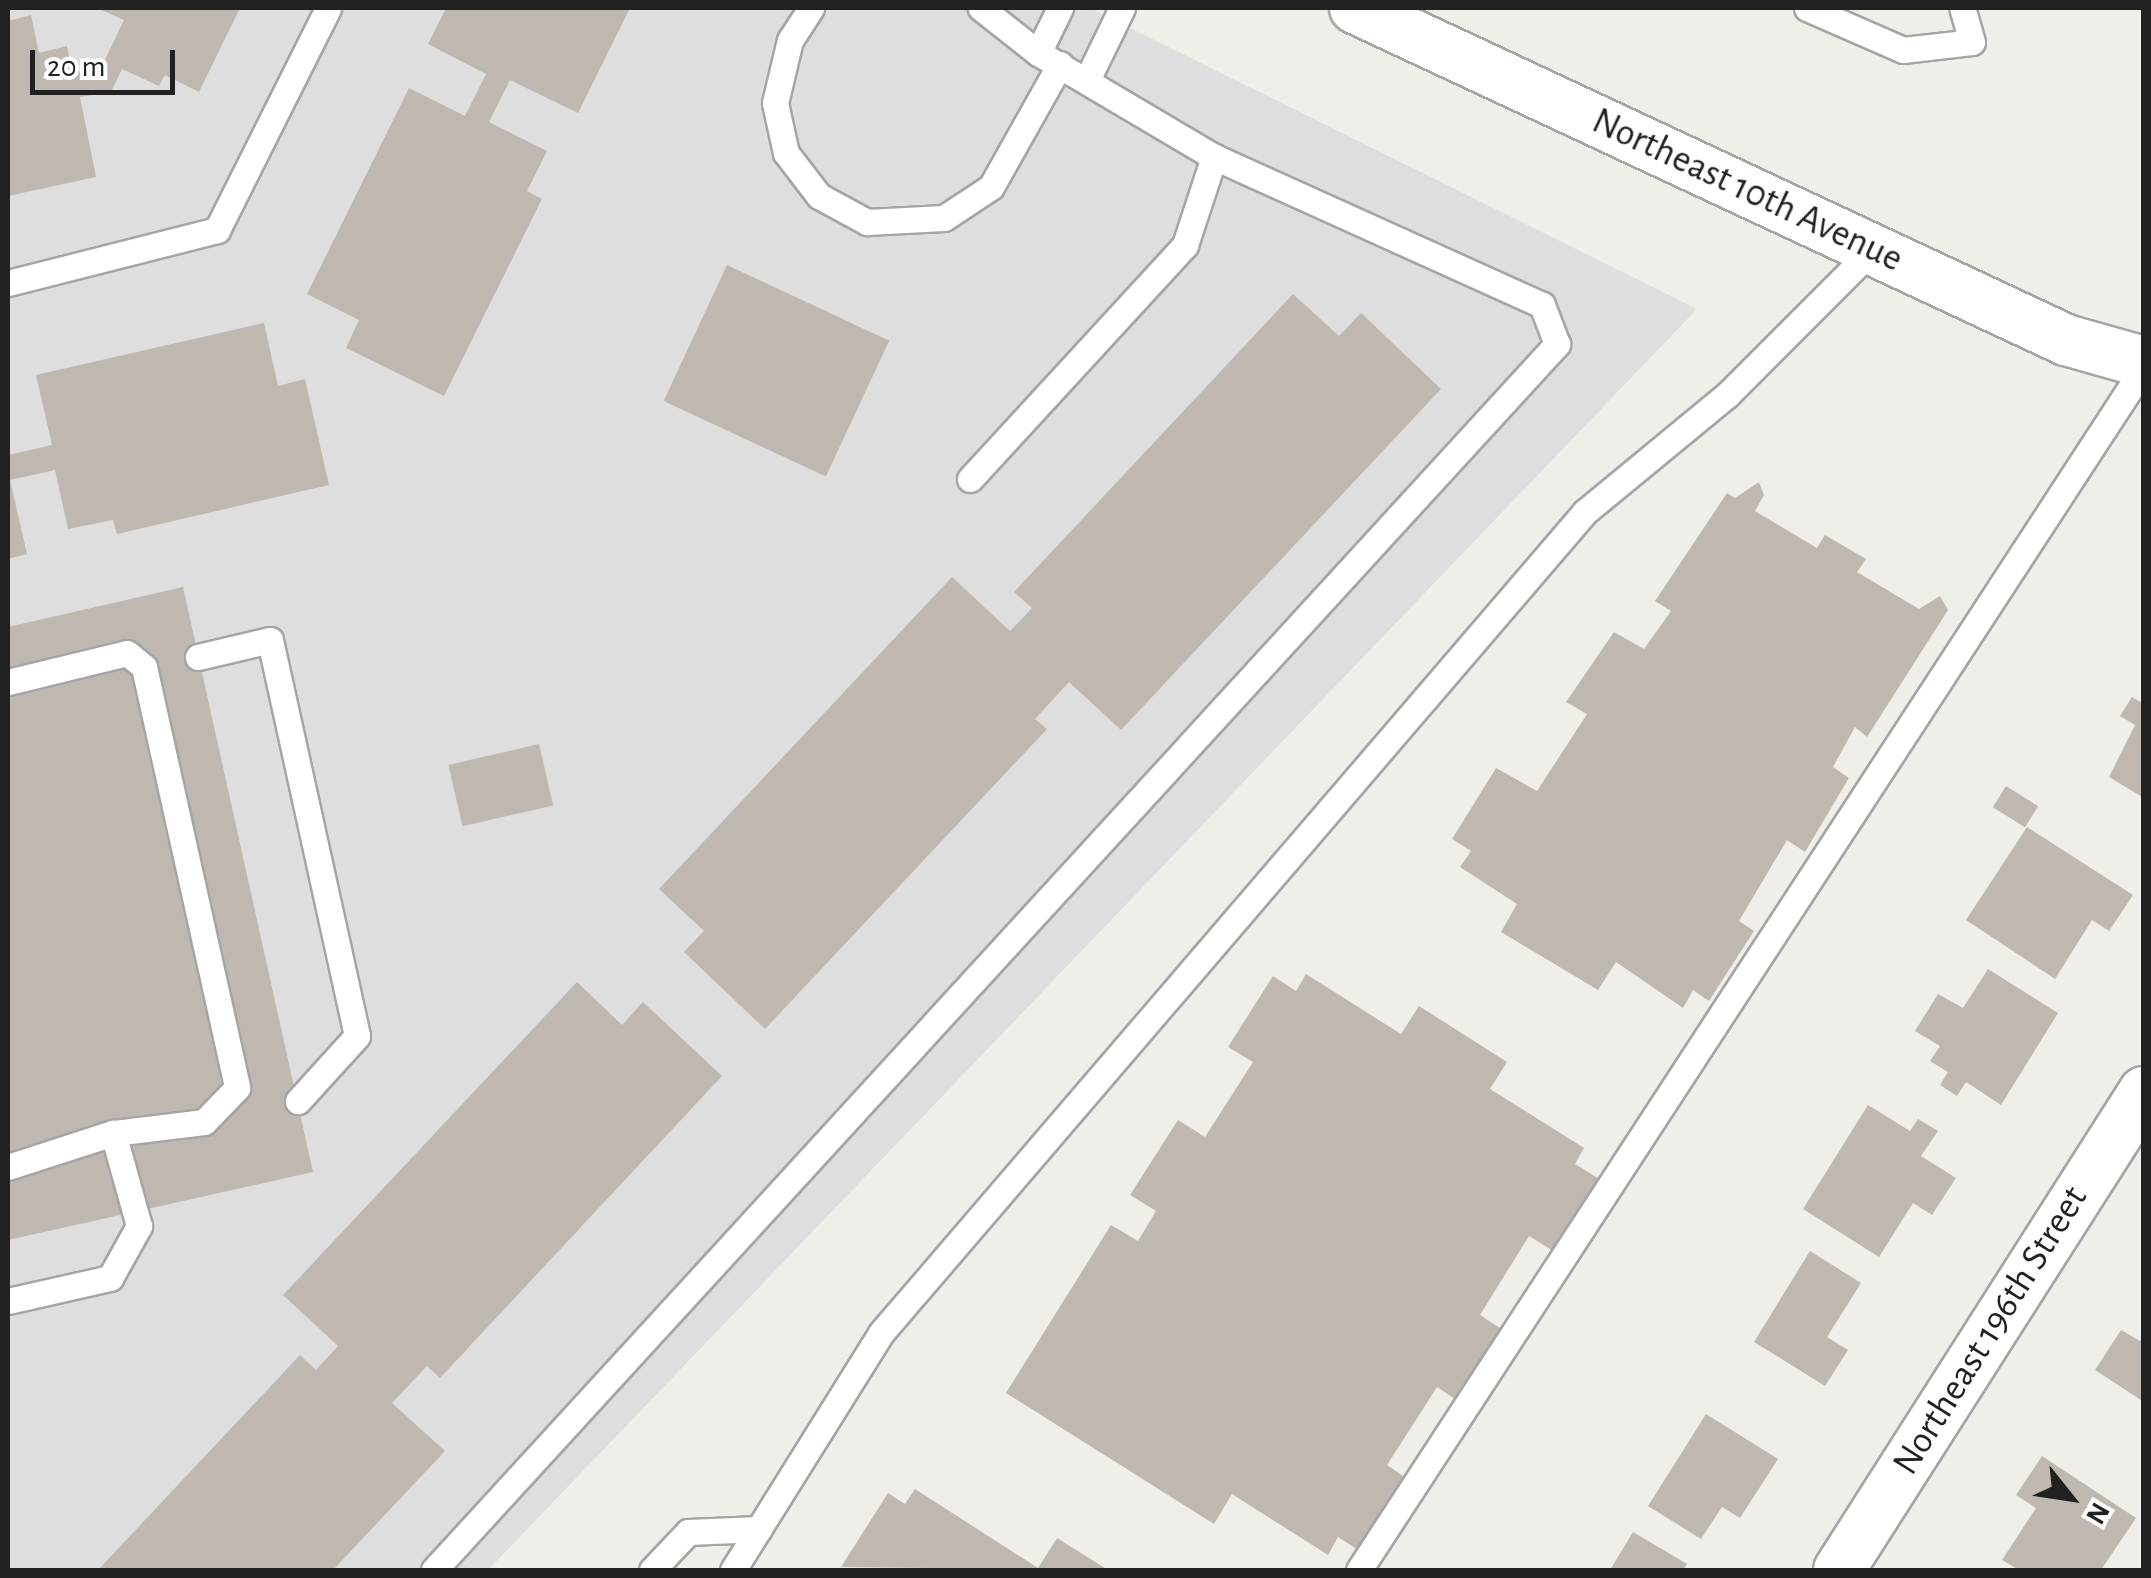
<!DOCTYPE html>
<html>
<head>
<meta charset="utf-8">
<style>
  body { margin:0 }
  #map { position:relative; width:2151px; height:1578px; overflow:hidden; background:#f0eee8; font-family:"Alegreya Sans",sans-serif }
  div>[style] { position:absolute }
  .residential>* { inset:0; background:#dfdede }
  .building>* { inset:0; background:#beb8b1; transform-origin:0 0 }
  .roads { filter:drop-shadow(2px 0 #a5a5a5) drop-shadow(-2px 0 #a5a5a5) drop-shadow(0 2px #a5a5a5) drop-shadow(0 -2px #a5a5a5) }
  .service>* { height:25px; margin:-12.5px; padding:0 12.5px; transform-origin:12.5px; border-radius:12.5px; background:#fff }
  .minor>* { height:50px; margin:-25px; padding:0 25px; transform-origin:25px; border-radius:25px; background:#fff }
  span { translate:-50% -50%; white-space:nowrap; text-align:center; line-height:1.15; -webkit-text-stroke:10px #fff; paint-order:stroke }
  .street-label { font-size:38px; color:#212121 }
  .frame { position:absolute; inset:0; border:10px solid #212121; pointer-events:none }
  .north { position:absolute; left:2021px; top:1448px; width:100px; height:100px; -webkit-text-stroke:8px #fff; paint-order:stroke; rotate:120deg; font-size:28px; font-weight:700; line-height:40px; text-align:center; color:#212121 }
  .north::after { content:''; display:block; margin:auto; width:35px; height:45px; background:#212121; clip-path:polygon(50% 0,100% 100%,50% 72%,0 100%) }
  .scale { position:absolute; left:30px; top:50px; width:145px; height:45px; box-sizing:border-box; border:5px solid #212121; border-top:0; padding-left:12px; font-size:30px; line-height:35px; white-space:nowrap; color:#212121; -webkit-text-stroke:8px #fff; paint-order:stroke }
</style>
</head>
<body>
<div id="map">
  <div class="residential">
    <div style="clip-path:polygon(8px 8px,1090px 8px,1697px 309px,488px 1570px,8px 1570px)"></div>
  </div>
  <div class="building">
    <div style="clip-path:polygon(97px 8px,240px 8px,199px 92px,165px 75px,159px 86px,122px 69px,111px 92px,80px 97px,96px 177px,8px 196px,8px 21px,31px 15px,39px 53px,67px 46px,72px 72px,100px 70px,124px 20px)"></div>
    <div style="clip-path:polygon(446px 8px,630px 8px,578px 113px,510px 80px,489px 122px,547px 151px,527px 191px,542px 199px,444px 396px,346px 348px,359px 320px,307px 294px,409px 88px,465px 116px,486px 74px,428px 44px)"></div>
    <div style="left:727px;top:265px;width:179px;height:150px;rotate:25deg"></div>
    <div style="clip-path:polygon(1293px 294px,1339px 336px,1361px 313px,1441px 389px,1121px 730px,1069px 682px,1035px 719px,1047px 729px,765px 1029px,684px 952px,704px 931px,659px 889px,952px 577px,1010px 631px,1032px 608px,1014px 592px)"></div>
    <div style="clip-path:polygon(264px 323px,278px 386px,305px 379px,329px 485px,117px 534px,113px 520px,68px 529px,55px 470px,10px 480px,27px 554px,8px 559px,8px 455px,52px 445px,36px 375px)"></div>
    <div style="clip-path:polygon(1759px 482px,1764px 495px,1755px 511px,1817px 548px,1825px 535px,1866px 559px,1857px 572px,1919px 609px,1940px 596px,1948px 610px,1867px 737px,1855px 727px,1833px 767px,1849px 778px,1805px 852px,1787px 840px,1739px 921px,1754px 931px,1709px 1001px,1693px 990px,1683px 1008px,1616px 962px,1598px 990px,1501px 932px,1517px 904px,1460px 867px,1471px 851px,1452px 839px,1496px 768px,1537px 791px,1587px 714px,1566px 702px,1614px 632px,1644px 649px,1671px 611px,1655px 601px,1727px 493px,1735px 498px)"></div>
    <div style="clip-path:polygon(183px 587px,313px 1172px,8px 1240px,8px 627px)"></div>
    <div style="clip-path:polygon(2132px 697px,2144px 704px,2144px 798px,2109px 777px,2135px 725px,2120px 716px)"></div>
    <div style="left:539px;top:744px;width:63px;height:93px;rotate:77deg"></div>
    <div style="left:2006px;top:786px;width:38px;height:25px;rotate:32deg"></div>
    <div style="clip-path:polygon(2027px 827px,2133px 895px,2109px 931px,2092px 920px,2055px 979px,1966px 920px)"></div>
    <div style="clip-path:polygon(1988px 969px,2058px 1013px,2001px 1105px,1966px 1082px,1957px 1096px,1940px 1085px,1948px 1072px,1930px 1061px,1940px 1046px,1915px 1031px,1938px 994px,1963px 1008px)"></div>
    <div style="clip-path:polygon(1306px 974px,1401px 1034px,1419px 1006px,1507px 1062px,1490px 1089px,1584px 1148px,1575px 1164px,1601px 1180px,1555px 1252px,1529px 1236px,1480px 1315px,1503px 1330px,1458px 1401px,1437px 1387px,1387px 1465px,1409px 1480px,1363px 1553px,1338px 1537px,1328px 1555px,1232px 1494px,1214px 1524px,1006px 1393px,1111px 1225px,1138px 1241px,1156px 1211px,1130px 1195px,1178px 1120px,1205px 1137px,1253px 1062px,1228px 1047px,1273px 976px,1296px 991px)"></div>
    <div style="clip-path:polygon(577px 982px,622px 1025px,643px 1002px,722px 1076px,440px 1378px,427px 1366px,392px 1403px,445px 1451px,333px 1570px,98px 1570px,300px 1355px,316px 1370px,338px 1346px,283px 1295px)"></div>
    <div style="clip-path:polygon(1868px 1105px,1910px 1131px,1918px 1119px,1938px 1131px,1921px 1156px,1956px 1178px,1932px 1215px,1913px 1203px,1879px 1257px,1803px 1209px)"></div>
    <div style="clip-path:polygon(1810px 1251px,1861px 1283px,1827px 1337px,1848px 1350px,1825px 1386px,1754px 1342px)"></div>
    <div style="clip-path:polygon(2121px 1330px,2140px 1341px,2144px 1335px,2144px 1402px,2095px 1370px)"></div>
    <div style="clip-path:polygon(1706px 1414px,1778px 1459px,1740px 1518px,1722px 1507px,1701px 1539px,1648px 1506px)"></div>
    <div style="clip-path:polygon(2042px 1456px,2136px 1518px,2101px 1570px,2019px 1570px,2002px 1560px,2036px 1508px,2016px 1495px)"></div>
    <div style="clip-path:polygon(915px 1489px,1038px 1568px,1057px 1538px,1108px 1570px,841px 1567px,888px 1493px,905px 1504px)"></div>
    <div style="clip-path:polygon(1633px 1532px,1687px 1564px,1683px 1570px,1610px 1570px)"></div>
  </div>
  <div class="roads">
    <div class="service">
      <div style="left:811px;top:8px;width:38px;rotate:123deg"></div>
      <div style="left:790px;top:40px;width:65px;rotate:103.4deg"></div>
      <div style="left:775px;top:103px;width:51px;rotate:77.6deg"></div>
      <div style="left:786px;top:153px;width:54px;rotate:52.5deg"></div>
      <div style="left:819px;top:196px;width:55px;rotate:28.4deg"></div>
      <div style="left:867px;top:222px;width:77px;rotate:-3deg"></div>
      <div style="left:944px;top:218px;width:56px;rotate:-33.4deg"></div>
      <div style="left:991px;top:187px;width:141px;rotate:-60.7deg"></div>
      <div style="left:1807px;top:8px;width:105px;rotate:23.6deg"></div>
      <div style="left:1903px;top:50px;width:69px;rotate:-6.6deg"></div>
      <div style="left:1972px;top:42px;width:35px;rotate:-106deg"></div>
      <div style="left:1038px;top:53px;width:50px;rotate:-63.9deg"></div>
      <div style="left:1087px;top:80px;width:80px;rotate:-64.1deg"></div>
      <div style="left:8px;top:283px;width:216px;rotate:-14.2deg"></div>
      <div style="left:217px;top:230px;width:248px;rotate:-63.4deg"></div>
      <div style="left:970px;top:479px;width:318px;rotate:-47.4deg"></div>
      <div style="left:1185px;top:245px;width:93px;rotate:-71.8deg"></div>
      <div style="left:198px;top:657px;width:74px;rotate:-13.3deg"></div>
      <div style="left:270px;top:640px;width:405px;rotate:77.6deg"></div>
      <div style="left:357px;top:1036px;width:88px;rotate:132.2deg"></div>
      <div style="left:8px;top:682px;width:122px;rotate:-13.7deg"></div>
      <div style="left:127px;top:653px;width:22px;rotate:39deg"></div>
      <div style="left:144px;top:667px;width:431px;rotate:77.5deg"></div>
      <div style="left:237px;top:1088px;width:47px;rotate:134.1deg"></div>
      <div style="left:204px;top:1122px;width:92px;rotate:173.1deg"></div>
      <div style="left:113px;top:1133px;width:110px;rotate:162.1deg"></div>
      <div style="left:8px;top:1301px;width:105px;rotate:-12.7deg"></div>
      <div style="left:110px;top:1278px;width:60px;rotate:-60.9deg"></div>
      <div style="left:139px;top:1226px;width:97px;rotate:-105.6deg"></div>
      <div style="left:434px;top:1570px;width:1663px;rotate:-47.51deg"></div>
      <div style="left:1557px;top:344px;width:42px;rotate:-111deg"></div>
      <div style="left:1542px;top:305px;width:360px;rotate:-155.7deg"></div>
      <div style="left:1214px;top:157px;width:204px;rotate:-149.4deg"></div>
      <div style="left:1038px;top:53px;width:73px;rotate:-141.7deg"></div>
      <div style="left:652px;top:1570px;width:52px;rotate:-46.5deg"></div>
      <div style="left:688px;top:1532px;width:71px;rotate:-2.4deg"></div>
      <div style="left:733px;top:1570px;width:279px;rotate:-58deg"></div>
      <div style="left:881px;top:1333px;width:1082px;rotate:-49.39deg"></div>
      <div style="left:1585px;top:512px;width:184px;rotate:-39.5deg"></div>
      <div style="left:1727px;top:395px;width:205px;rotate:-45deg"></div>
      <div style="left:1359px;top:1570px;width:1436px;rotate:-56.87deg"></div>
    </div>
    <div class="minor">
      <div style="left:1355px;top:8px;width:785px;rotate:25.03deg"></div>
      <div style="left:2066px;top:340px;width:81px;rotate:15.8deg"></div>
      <div style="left:1839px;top:1570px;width:567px;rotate:-57.46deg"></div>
    </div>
  </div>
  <div class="street-label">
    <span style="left:1747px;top:191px;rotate:25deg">Northeast 10th Avenue</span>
    <span style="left:1991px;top:1331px;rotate:-58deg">Northeast 196th Street</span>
  </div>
  <div class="frame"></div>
  <div class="north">N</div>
  <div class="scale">20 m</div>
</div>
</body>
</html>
